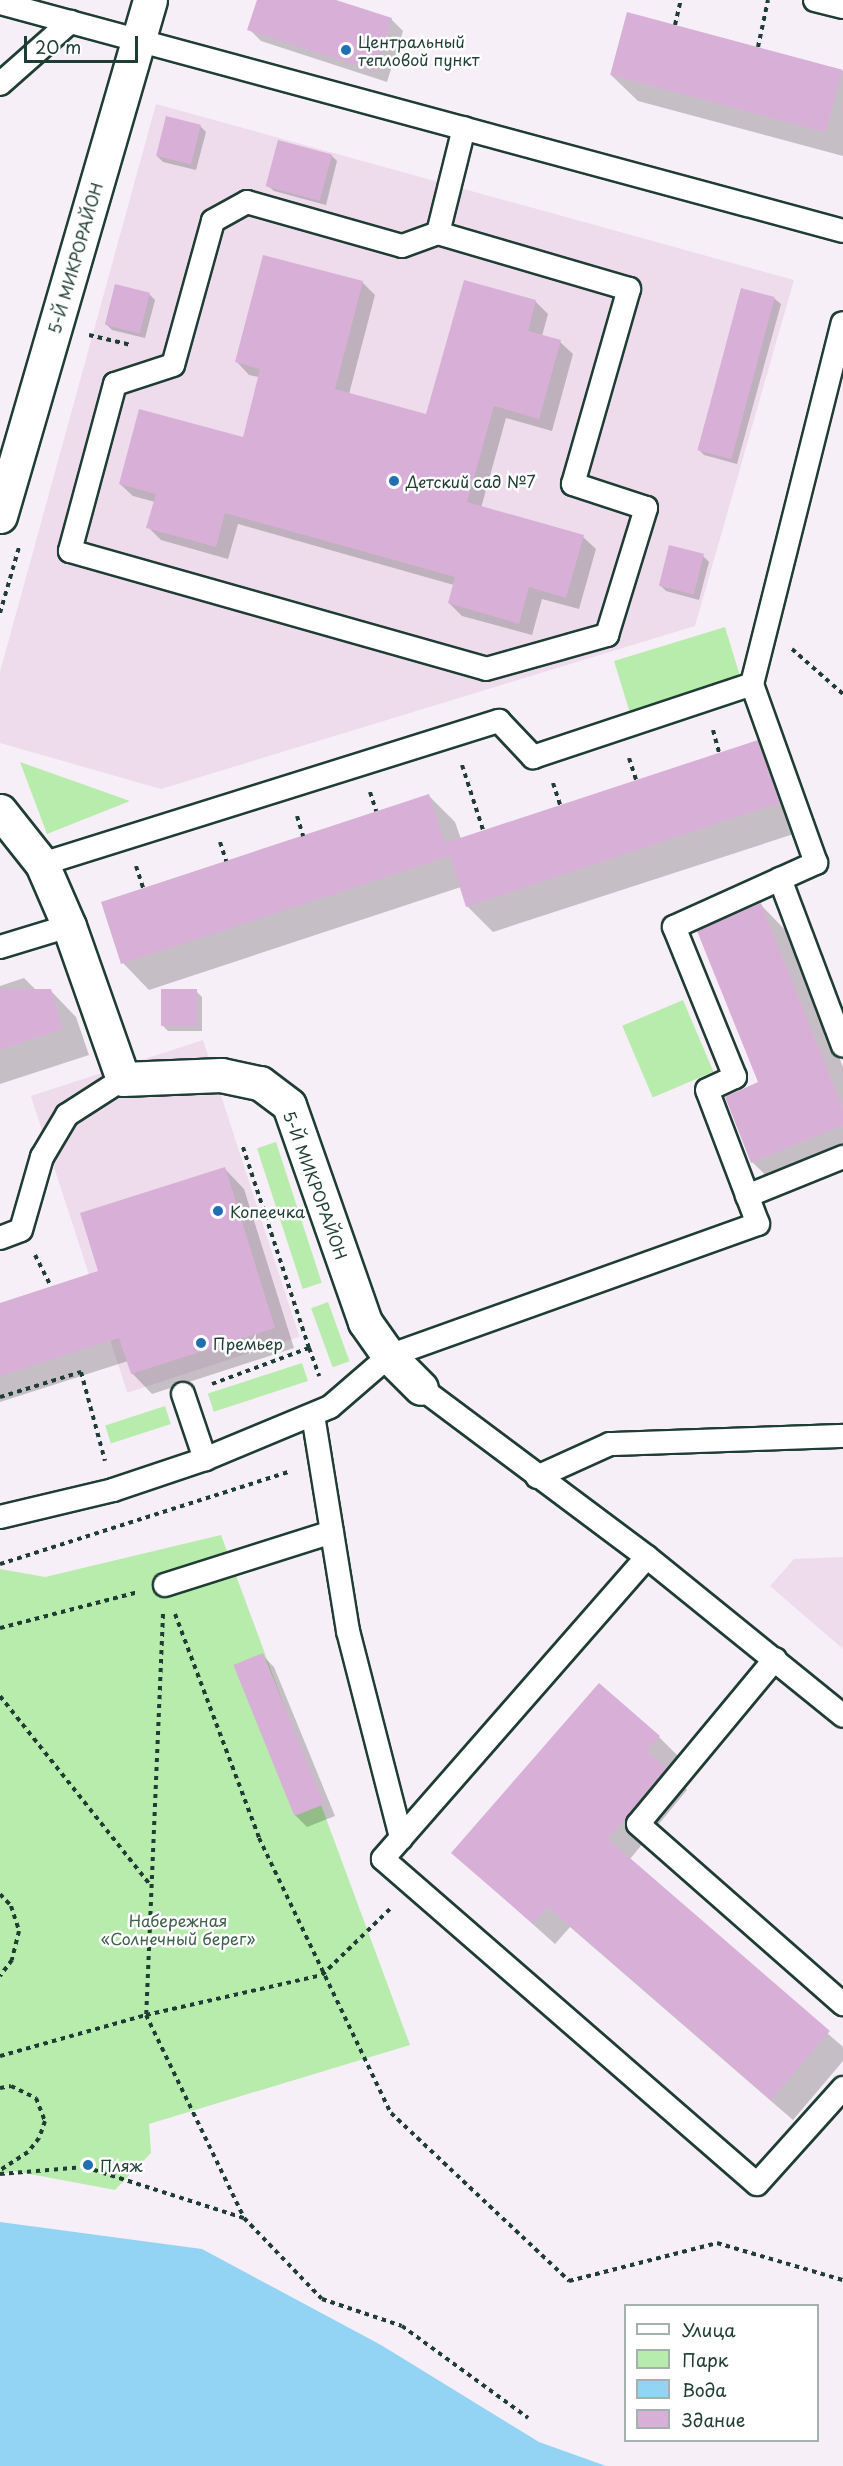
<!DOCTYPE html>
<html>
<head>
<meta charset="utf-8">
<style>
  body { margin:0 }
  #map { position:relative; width:843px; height:2466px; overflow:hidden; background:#f7eff7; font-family:"Playpen Sans",sans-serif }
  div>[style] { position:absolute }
  .built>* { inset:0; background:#eedced; transform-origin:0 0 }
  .green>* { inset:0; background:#b8ecac; transform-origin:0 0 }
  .water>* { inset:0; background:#93d4f4 }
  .shadow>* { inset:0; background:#0003 }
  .building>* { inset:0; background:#d8b0d7; transform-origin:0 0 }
  .path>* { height:4px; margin-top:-2px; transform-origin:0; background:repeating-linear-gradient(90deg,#1f3d34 0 4.5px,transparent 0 9px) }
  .roads { filter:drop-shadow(2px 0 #1f3d34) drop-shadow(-2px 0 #1f3d34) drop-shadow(0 2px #1f3d34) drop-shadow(0 -2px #1f3d34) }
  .service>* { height:22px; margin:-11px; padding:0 11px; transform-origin:11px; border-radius:11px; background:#fff }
  .minor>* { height:33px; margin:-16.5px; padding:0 16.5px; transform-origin:16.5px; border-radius:16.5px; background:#fff }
  .dots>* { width:16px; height:16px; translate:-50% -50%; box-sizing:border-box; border:3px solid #fff; border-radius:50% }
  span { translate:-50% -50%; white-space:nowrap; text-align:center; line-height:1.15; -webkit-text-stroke:5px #fff; paint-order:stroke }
  .poi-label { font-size:16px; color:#1f3d34 }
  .left { translate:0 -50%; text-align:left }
  .street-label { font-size:16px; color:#1f3d34 }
  .park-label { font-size:16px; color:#3e604c }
  .legend { position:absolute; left:624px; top:2304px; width:195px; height:138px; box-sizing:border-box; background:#fff; border:2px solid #a5b1ae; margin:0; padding:8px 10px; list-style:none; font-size:18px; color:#1f3d34 }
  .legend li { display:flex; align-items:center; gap:12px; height:30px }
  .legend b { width:30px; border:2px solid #a5b1ae }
  .scale { position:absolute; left:24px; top:36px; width:114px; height:27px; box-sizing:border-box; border:3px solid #1f3d34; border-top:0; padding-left:8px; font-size:18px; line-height:21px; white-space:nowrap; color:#1f3d34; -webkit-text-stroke:4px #fff; paint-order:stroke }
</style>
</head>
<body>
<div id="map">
  <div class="built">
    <div style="clip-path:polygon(156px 104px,794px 280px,695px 626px,161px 789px,0 743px,0 672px)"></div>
    <div style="left:203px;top:1040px;width:312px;height:181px;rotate:72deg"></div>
    <div style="clip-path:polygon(843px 1557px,843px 1649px,770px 1586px,794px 1559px)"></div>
  </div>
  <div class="green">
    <div style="left:725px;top:627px;width:57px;height:116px;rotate:73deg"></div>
    <div style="clip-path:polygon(20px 762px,130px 801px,47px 834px)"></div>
    <div style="left:683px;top:1000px;width:78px;height:66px;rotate:67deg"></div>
    <div style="left:276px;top:1142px;width:148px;height:20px;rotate:72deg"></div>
    <div style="left:328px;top:1302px;width:63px;height:18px;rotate:70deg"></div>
    <div style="left:302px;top:1363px;width:19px;height:99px;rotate:72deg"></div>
    <div style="left:165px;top:1406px;width:19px;height:63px;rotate:72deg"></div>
    <div style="clip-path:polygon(221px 1535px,410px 2045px,149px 2124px,151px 2153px,115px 2190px,14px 2171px,0 2175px,0 1569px,45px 1577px)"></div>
  </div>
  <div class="water">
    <div style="clip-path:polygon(0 2222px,202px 2249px,381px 2345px,539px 2442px,606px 2466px,0 2466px)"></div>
  </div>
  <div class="shadow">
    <div style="clip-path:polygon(258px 0,331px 0,391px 19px,403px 31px,387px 82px,261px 41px,249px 29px)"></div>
    <div style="clip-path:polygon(843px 71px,843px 156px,638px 101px,611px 75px)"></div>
    <div style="clip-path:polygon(200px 126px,206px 132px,196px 170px,163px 162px,157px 156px)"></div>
    <div style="clip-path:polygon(331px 155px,337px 161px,326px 205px,274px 191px,268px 186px)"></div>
    <div style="clip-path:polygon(362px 282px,375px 295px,349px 394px,428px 416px,465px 282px,536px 302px,548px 314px,542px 336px,560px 342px,573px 354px,552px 431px,506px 418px,481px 508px,583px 537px,596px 549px,579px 609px,542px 599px,532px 635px,462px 616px,449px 603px,454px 585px,238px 524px,228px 559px,161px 540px,148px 527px,155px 502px,133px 496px,120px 484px,244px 439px,259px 377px,249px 375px,237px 362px)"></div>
    <div style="clip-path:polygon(742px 290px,775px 299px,781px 304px,737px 464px,704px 455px,698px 449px)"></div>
    <div style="clip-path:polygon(149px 294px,155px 300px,145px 338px,112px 330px,106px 324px)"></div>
    <div style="clip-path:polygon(703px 556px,709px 562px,699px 600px,666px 591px,660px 585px)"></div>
    <div style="clip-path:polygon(757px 742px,784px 768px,806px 830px,493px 932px,467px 906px,461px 887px,149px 990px,123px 963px,103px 903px,429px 796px,455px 822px,461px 839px)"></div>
    <div style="clip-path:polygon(761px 905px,790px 935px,843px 1067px,843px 1166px,782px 1191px,752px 1162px,760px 1083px)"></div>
    <div style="clip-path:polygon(24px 978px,36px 990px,50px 990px,76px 1017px,89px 1055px,0 1084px,0 986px)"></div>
    <div style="clip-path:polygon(196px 991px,202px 997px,202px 1031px,168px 1031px,162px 1025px)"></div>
    <div style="clip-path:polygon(224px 1168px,244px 1189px,294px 1348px,152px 1394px,132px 1373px,128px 1361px,0 1402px,0 1304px,100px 1272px)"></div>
    <div style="clip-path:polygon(262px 1655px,274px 1667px,335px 1816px,307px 1827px,295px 1815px,235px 1666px)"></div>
    <div style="clip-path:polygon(659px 1737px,680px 1758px,668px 1772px,687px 1790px,630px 1859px,843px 2047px,843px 2061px,793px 2120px,570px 1927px,555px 1944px,453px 1853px)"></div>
  </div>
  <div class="building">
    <div style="clip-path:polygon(257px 0,336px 0,392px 18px,375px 71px,247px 30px)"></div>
    <div style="left:627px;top:12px;width:223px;height:65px;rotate:15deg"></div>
    <div style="left:166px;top:116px;width:36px;height:41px;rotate:14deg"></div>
    <div style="left:278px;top:140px;width:56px;height:48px;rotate:15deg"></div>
    <div style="clip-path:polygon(263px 255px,363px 281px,335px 389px,426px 414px,464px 280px,536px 300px,528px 331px,561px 340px,539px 419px,494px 406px,467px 502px,584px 535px,566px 598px,529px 587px,519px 624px,448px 603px,455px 577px,225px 513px,216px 547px,146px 528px,156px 494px,119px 484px,139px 409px,243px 437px,260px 369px,235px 362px)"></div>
    <div style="left:115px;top:284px;width:36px;height:42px;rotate:14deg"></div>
    <div style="left:741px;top:288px;width:35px;height:168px;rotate:15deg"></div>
    <div style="left:669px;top:545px;width:36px;height:42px;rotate:14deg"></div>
    <div style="clip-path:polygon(758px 740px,780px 803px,466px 907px,450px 856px,121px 964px,101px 902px,429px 794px,445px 843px)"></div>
    <div style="clip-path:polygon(761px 903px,843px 1108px,843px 1125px,751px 1163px,725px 1097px,758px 1082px,697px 931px)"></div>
    <div style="clip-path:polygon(0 989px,51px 989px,63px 1029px,0 1050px)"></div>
    <div style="left:161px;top:989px;width:36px;height:37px"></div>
    <div style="clip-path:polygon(225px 1167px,275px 1328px,131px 1374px,119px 1338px,0 1376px,0 1303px,98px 1271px,80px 1213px)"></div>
    <div style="left:263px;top:1653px;width:163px;height:32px;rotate:68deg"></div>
    <div style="clip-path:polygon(599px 1683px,660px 1736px,647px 1751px,667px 1768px,608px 1839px,830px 2031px,771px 2100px,548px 1907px,533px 1924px,451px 1853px)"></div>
  </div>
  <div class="path">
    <div style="left:675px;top:25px;width:26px;rotate:-77deg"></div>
    <div style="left:758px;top:47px;width:48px;rotate:-78deg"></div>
    <div style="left:89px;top:335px;width:43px;rotate:13.4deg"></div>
    <div style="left:0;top:613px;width:69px;rotate:-73.9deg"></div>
    <div style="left:792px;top:649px;width:68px;rotate:41.4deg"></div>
    <div style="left:713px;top:730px;width:24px;rotate:75deg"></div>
    <div style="left:629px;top:758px;width:23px;rotate:72deg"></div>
    <div style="left:462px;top:765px;width:68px;rotate:72.1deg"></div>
    <div style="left:553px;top:783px;width:23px;rotate:72deg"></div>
    <div style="left:370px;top:792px;width:20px;rotate:72deg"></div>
    <div style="left:297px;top:816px;width:21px;rotate:73deg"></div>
    <div style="left:220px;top:842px;width:20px;rotate:72deg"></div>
    <div style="left:136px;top:866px;width:23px;rotate:72deg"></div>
    <div style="left:35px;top:1255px;width:35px;rotate:63deg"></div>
    <div style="left:309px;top:1348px;width:30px;rotate:70deg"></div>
    <div style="left:212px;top:1384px;width:103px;rotate:-20.4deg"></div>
    <div style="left:309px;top:1348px;width:212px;rotate:-108.2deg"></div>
    <div style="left:0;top:1397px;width:85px;rotate:-17.2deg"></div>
    <div style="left:81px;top:1372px;width:92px;rotate:74.9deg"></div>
    <div style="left:0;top:1564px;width:305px;rotate:-17.7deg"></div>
    <div style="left:163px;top:1614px;width:401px;rotate:92.4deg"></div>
    <div style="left:146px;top:2015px;width:225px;rotate:64.2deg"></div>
    <div style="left:175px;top:1614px;width:239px;rotate:69.4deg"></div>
    <div style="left:259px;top:1838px;width:305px;rotate:64.4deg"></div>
    <div style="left:391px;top:2113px;width:245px;rotate:43.3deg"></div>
    <div style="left:569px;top:2281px;width:153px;rotate:-14.4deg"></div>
    <div style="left:717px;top:2243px;width:131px;rotate:16.4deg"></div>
    <div style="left:0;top:1628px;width:143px;rotate:-14.6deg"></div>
    <div style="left:0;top:1696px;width:243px;rotate:51.5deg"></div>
    <div style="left:0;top:1894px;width:16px;rotate:47deg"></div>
    <div style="left:11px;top:1906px;width:26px;rotate:72deg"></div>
    <div style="left:19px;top:1931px;width:30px;rotate:104deg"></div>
    <div style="left:12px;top:1960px;width:20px;rotate:127deg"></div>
    <div style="left:0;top:2056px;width:152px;rotate:-15.7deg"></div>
    <div style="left:146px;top:2015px;width:180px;rotate:-12.8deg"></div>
    <div style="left:322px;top:1975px;width:96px;rotate:-44.2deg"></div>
    <div style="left:0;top:2088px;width:11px;rotate:-10deg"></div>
    <div style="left:11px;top:2086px;width:28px;rotate:26deg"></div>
    <div style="left:36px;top:2098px;width:25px;rotate:69deg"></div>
    <div style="left:45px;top:2121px;width:18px;rotate:109deg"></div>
    <div style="left:39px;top:2138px;width:18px;rotate:128deg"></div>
    <div style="left:28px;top:2152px;width:33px;rotate:147deg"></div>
    <div style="left:0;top:2174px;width:85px;rotate:-4.7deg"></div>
    <div style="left:85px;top:2167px;width:167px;rotate:17.8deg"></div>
    <div style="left:244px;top:2218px;width:112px;rotate:46.1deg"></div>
    <div style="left:322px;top:2299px;width:84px;rotate:18.6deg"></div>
    <div style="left:402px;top:2326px;width:156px;rotate:36.1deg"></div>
  </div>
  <div class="roads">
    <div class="service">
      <div style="left:815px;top:0;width:29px;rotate:14deg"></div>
      <div style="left:0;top:3px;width:873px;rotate:15.13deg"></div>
      <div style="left:0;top:84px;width:94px;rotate:-41.5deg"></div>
      <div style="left:438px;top:233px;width:38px;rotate:160deg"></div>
      <div style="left:402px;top:246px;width:161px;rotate:-164.2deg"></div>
      <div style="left:247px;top:202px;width:39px;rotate:151deg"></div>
      <div style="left:213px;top:221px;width:149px;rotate:105.5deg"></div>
      <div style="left:173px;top:365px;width:61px;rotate:161.9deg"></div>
      <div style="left:115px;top:384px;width:173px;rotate:105.1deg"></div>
      <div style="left:70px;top:551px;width:432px;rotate:15.8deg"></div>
      <div style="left:486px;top:669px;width:126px;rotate:-15.7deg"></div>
      <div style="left:607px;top:635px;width:133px;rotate:-72.9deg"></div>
      <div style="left:646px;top:508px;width:77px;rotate:-161.8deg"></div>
      <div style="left:573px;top:484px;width:203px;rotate:-74deg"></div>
      <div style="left:629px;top:289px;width:199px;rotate:-163.7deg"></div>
      <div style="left:438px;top:233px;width:108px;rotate:-76.1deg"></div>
      <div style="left:42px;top:864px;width:479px;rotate:-17.4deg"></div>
      <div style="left:499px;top:721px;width:50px;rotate:46.6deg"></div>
      <div style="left:533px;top:757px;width:231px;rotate:-18.4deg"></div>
      <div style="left:780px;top:879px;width:178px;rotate:69.3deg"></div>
      <div style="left:0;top:947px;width:72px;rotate:-16.9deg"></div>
      <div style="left:747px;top:1196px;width:104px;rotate:-22.1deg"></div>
      <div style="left:0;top:1238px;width:22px;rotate:-21deg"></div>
      <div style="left:21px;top:1230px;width:76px;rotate:-74deg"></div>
      <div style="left:42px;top:1157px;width:49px;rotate:-59.2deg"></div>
      <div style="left:67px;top:1115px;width:67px;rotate:-32.7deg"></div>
      <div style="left:421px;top:1388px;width:282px;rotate:36.8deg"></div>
      <div style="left:647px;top:1557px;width:252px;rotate:39deg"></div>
      <div style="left:183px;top:1394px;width:69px;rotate:71.3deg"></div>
      <div style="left:313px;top:1415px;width:219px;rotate:80.8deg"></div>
      <div style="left:348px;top:1631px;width:214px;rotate:75.6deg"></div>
      <div style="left:537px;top:1477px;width:80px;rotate:-24.3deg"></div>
      <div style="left:610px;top:1444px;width:233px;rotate:-2deg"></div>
      <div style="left:0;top:1517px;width:116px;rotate:-13.4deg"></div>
      <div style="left:113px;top:1490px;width:97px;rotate:-18.6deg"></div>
      <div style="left:205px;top:1459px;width:135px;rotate:-22.6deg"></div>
      <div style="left:330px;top:1407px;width:78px;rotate:-40.8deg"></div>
      <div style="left:389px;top:1356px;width:392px;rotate:-19.7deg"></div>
      <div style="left:758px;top:1224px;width:143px;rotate:-110.8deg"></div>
      <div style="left:707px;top:1090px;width:31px;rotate:-25deg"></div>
      <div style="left:735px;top:1077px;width:162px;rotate:-112.1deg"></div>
      <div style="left:674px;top:927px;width:156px;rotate:-24.3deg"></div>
      <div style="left:816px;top:863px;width:190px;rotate:-109.7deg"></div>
      <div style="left:752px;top:684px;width:372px;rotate:-75.9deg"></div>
      <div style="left:647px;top:1557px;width:401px;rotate:131.2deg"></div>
      <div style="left:383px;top:1859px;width:495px;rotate:41deg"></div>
      <div style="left:757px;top:2184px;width:129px;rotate:-48.1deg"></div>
      <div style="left:165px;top:1585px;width:175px;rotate:-17.6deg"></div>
      <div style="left:775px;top:1659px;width:214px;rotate:129.7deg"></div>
      <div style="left:638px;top:1824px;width:273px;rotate:41.3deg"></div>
    </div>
    <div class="minor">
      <div style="left:0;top:516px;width:537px;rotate:-73.79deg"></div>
      <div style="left:0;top:811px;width:68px;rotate:51.6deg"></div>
      <div style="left:42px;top:864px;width:68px;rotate:66.5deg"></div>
      <div style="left:69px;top:926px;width:162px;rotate:70.6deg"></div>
      <div style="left:123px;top:1079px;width:98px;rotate:-2.3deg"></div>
      <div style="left:221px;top:1075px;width:40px;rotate:12deg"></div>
      <div style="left:260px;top:1083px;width:36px;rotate:37deg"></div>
      <div style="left:289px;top:1105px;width:230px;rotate:70.7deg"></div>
      <div style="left:365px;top:1322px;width:42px;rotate:54.8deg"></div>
      <div style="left:389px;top:1356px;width:45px;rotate:45deg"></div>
    </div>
  </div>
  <div class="dots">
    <div style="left:346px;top:50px;background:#1f6fb2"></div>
    <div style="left:394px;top:481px;background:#1f6fb2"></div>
    <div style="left:218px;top:1211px;background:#1f6fb2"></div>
    <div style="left:201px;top:1343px;background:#1f6fb2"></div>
    <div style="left:88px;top:2165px;background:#1f6fb2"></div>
  </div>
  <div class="poi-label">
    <span class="left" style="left:358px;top:50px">Центральный<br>тепловой пункт</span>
    <span class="left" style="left:406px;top:481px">Детский сад №7</span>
    <span class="left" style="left:230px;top:1211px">Копеечка</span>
    <span class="left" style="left:213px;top:1343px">Премьер</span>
    <span class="left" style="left:100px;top:2165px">Пляж</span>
  </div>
  <div class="street-label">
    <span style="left:75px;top:258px;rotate:-74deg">5-Й МИКРОРАЙОН</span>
    <span style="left:316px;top:1185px;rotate:70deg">5-Й МИКРОРАЙОН</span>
  </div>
  <div class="park-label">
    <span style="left:178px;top:1929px">Набережная<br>«Солнечный берег»</span>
  </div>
  <ul class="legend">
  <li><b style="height:8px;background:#fff"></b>Улица</li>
  <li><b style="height:16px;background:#b8ecac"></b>Парк</li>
  <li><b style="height:16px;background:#93d4f4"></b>Вода</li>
  <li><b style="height:16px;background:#d8b0d7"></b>Здание</li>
  </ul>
  <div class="scale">20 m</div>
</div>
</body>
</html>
